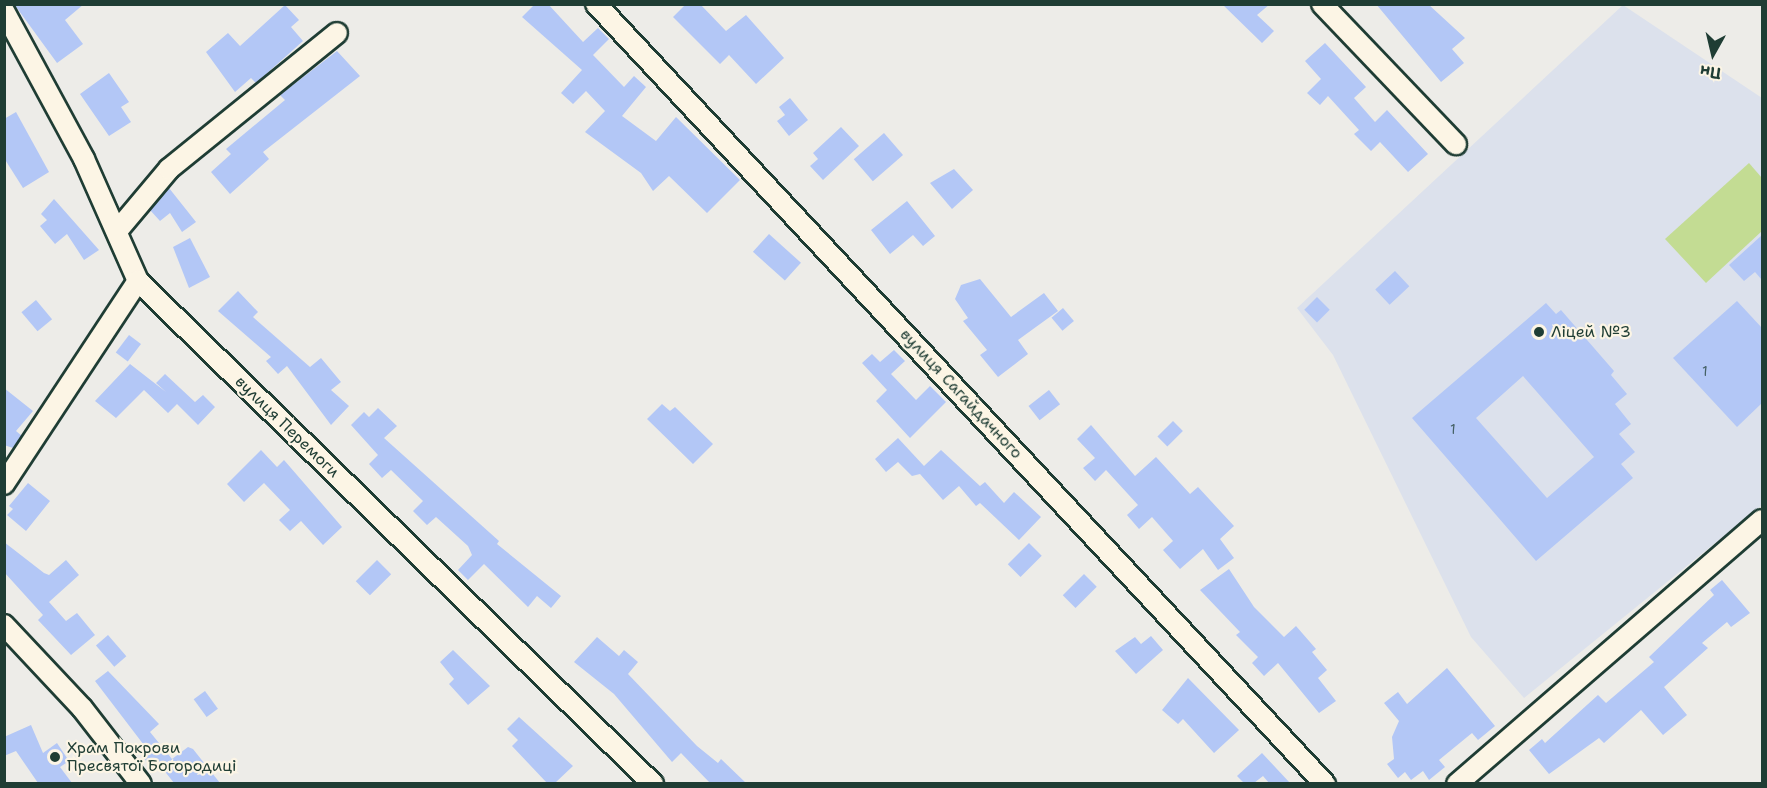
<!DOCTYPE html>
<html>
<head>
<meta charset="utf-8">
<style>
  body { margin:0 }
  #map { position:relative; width:1767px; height:788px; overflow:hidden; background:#edece8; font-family:"Shantell Sans",sans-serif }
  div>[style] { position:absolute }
  .built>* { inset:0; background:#dce1ec }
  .green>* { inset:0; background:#c3dc93 }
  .building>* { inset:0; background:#b3c7f6; transform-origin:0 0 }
  .roads { filter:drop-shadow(2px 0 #1f3d34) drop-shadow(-2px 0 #1f3d34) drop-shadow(0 2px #1f3d34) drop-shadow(0 -2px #1f3d34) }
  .minor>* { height:20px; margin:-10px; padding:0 10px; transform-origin:10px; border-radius:10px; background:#fcf5e5 }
  .dots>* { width:16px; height:16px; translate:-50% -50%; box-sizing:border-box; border:3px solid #fcf5e5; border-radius:50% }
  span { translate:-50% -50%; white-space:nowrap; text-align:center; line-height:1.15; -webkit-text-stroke:4.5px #fcf5e5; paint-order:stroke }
  .number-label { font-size:14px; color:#446064 }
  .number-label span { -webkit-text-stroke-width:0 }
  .poi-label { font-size:16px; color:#1f3d34 }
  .left { translate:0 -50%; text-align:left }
  .street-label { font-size:16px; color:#1f3d34 }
  .frame { position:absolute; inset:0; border:6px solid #1f3d34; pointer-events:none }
  .north { position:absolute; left:1683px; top:24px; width:60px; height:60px; -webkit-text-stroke:4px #fcf5e5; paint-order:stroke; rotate:188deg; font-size:16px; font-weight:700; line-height:24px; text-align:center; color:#1f3d34 }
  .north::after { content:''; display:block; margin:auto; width:21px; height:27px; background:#1f3d34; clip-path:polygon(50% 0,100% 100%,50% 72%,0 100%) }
</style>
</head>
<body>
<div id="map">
  <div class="built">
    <div style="clip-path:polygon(1623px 5px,1762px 98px,1762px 505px,1524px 698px,1471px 637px,1333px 355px,1297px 308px)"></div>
  </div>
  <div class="green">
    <div style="clip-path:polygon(1749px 163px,1762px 178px,1762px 231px,1706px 283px,1665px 239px)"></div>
  </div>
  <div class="building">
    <div style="clip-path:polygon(14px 4px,84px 4px,65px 20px,83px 44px,57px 63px)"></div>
    <div style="clip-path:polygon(535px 4px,548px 4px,583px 42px,598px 28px,609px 39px,593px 55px,624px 87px,634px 76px,646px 87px,622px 116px,656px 141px,676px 117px,740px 180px,707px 213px,669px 176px,653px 191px,641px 173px,585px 132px,605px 111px,586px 91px,573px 104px,561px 93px,582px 70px,522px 17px)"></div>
    <div style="clip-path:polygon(686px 4px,700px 4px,726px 31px,746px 15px,784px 58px,756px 84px,729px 55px,720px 64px,673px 17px)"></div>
    <div style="clip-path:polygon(1222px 4px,1270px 4px,1257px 15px,1274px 31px,1262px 43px)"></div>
    <div style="clip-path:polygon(1376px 4px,1428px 4px,1465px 38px,1452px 49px,1464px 63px,1441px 82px)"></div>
    <div style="clip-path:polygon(285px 5px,299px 20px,291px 27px,303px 41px,256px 83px,251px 78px,235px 92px,206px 52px,228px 33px,240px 46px)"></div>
    <div style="clip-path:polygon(1325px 43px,1366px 87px,1354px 98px,1375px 122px,1387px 110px,1428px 154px,1408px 172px,1380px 142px,1371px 151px,1354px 134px,1359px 130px,1328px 96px,1320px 105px,1307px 93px,1321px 79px,1305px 61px)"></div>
    <div style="clip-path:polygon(337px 51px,360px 76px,263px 152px,269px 159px,230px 194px,211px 172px,231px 154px,226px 149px,285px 100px,280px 95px)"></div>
    <div style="clip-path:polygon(109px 73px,129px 102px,121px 107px,131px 122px,109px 136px,80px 94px)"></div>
    <div style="clip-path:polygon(790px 98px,808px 120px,789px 136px,777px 121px,785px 115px,779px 107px)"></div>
    <div style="clip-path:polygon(16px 112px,49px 172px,23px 188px,4px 158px,4px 119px)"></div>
    <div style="clip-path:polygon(841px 127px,859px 146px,823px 180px,810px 166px,818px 159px,813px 153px)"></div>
    <div style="left:884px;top:133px;width:29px;height:40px;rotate:49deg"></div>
    <div style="clip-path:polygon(954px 169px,973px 190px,952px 209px,930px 183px)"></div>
    <div style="clip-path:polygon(169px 188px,196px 222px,182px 232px,170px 213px,160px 221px,150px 210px)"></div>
    <div style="clip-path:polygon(54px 199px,99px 250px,84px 260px,67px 234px,55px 244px,40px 226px,47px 220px,41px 214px)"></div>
    <div style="clip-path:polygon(907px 201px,935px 236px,923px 246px,913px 235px,890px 254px,871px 230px)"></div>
    <div style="left:769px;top:234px;width:43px;height:24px;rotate:42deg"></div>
    <div style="clip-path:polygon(1762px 235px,1762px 280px,1755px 272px,1744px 281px,1729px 265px)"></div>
    <div style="clip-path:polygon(190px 238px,210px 277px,189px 288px,173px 247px)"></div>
    <div style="left:1395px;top:271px;width:21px;height:27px;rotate:47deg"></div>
    <div style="clip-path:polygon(980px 279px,1011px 317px,1044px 293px,1058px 311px,1018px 340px,1028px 354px,998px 377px,980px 355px,987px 350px,963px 321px,968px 318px,955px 299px,961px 285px)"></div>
    <div style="clip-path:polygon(238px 291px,258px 312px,253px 317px,310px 367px,321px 358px,341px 382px,331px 390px,349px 406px,331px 425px,287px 366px,278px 374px,266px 361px,271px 357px,218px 311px)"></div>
    <div style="left:1317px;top:297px;width:18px;height:18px;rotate:45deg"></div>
    <div style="left:36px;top:300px;width:25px;height:19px;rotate:50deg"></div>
    <div style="clip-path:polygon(1737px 301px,1762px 328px,1762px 403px,1737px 427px,1673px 358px)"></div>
    <div style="clip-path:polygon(evenodd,1546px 303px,1556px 314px,1561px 310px,1614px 371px,1611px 375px,1627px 394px,1615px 404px,1631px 424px,1619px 434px,1635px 452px,1621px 464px,1633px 478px,1536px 561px,1412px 418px,1546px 303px,1523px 376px,1594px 457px,1547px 498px,1476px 418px,1523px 376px)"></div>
    <div style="left:1063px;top:308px;width:17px;height:15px;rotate:50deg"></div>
    <div style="left:129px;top:335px;width:15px;height:22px;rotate:37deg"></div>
    <div style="clip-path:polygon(894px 350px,905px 361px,891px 374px,916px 400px,930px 386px,946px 402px,910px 438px,876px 401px,887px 390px,862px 363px,872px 354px,880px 362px)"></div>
    <div style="clip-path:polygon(130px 364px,166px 392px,156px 383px,165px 374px,195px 402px,203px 395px,215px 407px,198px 425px,177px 404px,168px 413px,144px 390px,116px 418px,95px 401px)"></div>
    <div style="clip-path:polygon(4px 388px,33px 411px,16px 431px,22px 436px,13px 448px,4px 445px)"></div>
    <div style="left:1049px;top:390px;width:18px;height:26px;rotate:52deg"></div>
    <div style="clip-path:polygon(662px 404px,670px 411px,675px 407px,713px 444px,693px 464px,647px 419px)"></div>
    <div style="clip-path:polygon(378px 408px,397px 426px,384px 438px,499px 541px,497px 544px,561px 596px,551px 608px,537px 596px,528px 607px,484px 564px,468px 580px,458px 570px,472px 555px,468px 546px,436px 517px,427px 525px,413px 511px,423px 501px,391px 470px,382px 478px,369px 464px,378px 455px,351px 425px,364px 412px,369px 417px)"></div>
    <div style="left:1173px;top:421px;width:14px;height:22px;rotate:45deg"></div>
    <div style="clip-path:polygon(1091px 425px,1135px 476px,1156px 457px,1190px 494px,1198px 487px,1234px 526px,1220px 539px,1234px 558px,1218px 570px,1203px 549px,1180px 569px,1163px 550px,1173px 541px,1152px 517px,1139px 529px,1127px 515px,1138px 505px,1106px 470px,1095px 481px,1083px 468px,1095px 458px,1077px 439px)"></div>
    <div style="clip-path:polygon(898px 438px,924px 466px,941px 450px,980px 486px,985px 482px,1004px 503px,1014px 492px,1041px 517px,1019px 540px,980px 503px,976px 506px,959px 486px,943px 500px,920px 474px,912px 476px,898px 462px,886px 472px,875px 459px)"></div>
    <div style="clip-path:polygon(261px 450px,277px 467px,284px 460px,342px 527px,323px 545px,301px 521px,290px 531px,279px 520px,290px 510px,264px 483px,244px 502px,227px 484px)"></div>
    <div style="clip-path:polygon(28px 483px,50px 501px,26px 531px,7px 515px,13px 509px,9px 506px)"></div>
    <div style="clip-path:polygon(4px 542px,44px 573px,49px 575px,66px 560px,79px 575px,49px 602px,66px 621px,77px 613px,95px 635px,71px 655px,38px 620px,43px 615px,4px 572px)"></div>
    <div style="left:1029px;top:543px;width:18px;height:30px;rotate:45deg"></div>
    <div style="left:377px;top:560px;width:20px;height:30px;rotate:45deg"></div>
    <div style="clip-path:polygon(1229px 569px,1254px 607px,1284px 637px,1296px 626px,1316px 649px,1312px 652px,1327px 670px,1318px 678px,1336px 701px,1319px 713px,1278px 663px,1264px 676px,1252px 663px,1258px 657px,1236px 635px,1240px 632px,1200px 590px)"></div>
    <div style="left:1084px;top:574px;width:18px;height:30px;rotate:45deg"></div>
    <div style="clip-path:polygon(1722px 580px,1750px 613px,1731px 627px,1727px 622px,1702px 643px,1708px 648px,1664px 687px,1687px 715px,1663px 735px,1641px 710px,1604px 743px,1599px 738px,1549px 774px,1529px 750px,1542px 739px,1545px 743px,1598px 695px,1606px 703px,1654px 662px,1649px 657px,1714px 595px,1710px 590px)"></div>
    <div style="left:108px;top:635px;width:28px;height:16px;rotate:49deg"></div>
    <div style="clip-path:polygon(1151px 636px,1163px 650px,1136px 674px,1115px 651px,1135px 637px,1141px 644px)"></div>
    <div style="clip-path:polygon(597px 637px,619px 656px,624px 650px,638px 662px,628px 674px,697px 746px,718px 763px,721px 759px,746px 783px,710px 783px,681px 753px,672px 762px,614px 694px,574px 662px)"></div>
    <div style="clip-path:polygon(453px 650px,490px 686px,468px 705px,449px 684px,454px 679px,440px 662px)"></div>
    <div style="clip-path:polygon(1447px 668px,1495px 726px,1478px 740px,1472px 733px,1439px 760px,1445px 767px,1429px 780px,1423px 771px,1411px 780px,1405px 772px,1398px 778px,1387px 764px,1394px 759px,1392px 737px,1399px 721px,1384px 703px,1398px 692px,1407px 704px)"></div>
    <div style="clip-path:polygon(108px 671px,159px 724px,150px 732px,172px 759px,188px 747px,193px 749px,220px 783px,174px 783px,159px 764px,152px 769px,144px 758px,150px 753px,95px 681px)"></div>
    <div style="clip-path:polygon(1188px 678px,1239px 730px,1214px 753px,1183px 719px,1178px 724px,1162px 710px)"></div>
    <div style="left:205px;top:691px;width:22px;height:14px;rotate:54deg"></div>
    <div style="clip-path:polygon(519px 717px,573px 766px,555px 783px,547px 783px,512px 746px,518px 740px,507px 729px)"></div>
    <div style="clip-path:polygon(31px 725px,43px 753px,57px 743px,69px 761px,60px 767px,72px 783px,38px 783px,16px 751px,4px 756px,4px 737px)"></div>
    <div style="clip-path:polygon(1262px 753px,1290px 783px,1269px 783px,1263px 776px,1254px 783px,1244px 783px,1237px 776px)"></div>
  </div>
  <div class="roads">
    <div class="minor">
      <div style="left:596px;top:4px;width:1068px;rotate:46.94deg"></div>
      <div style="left:1322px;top:4px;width:194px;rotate:46.3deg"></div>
      <div style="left:4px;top:11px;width:168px;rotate:61.6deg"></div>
      <div style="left:84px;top:159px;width:133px;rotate:66.1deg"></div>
      <div style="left:138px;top:281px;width:720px;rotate:44.32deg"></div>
      <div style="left:117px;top:231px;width:81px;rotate:-50deg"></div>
      <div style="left:169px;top:169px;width:216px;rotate:-39deg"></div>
      <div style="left:4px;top:484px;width:243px;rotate:-56.6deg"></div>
      <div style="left:4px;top:625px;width:114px;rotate:46.8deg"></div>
      <div style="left:82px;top:708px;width:96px;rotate:52.2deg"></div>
      <div style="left:1457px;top:784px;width:403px;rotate:-40.9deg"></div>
    </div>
  </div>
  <div class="dots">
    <div style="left:1539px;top:332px;background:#1f3d34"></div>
    <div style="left:55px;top:757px;background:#1f3d34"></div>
  </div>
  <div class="number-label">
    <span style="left:1705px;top:371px">1</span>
    <span style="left:1453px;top:429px">1</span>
  </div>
  <div class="poi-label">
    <span class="left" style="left:1551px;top:332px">Ліцей №3</span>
    <span class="left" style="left:67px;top:757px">Храм Покрови<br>Пресвятої Богородиці</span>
  </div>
  <div class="street-label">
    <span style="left:961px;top:394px;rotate:47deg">вулиця Сагайдачного</span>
    <span style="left:287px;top:427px;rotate:44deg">вулиця Перемоги</span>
  </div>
  <div class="frame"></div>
  <div class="north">Пн</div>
</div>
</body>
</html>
